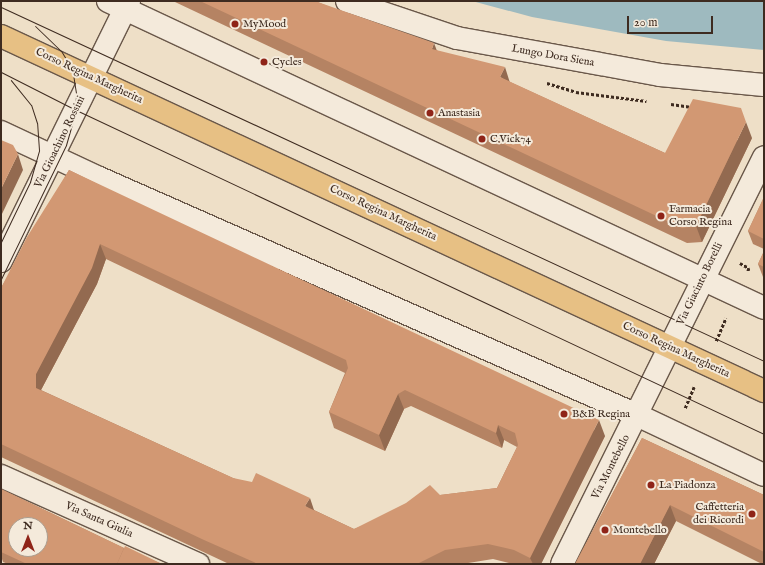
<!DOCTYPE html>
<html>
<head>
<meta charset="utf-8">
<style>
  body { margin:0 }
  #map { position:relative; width:765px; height:565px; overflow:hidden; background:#eedfc7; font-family:"IM FELL English",serif }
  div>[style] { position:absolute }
  .water>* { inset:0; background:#9ebabf }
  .path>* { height:2.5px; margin-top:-1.25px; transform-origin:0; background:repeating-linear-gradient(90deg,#3e2b20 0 3px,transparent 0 5px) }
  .roads { filter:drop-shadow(1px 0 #6a584a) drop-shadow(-1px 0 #6a584a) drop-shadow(0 1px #6a584a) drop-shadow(0 -1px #6a584a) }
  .street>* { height:22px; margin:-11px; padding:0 11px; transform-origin:11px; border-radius:11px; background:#f4eadb }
  .secondary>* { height:22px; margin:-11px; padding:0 11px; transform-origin:11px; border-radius:11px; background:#f4eadb }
  .primary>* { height:22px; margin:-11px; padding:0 11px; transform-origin:11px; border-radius:11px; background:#e7c084 }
  .tram>* { height:1px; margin:-0.5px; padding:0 0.5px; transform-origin:0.5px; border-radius:0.5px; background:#3e2b20 }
  .wall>* { inset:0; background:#b58363 }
  .shaded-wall>* { inset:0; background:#936a50 }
  .building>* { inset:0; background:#d29873 }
  .dots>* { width:11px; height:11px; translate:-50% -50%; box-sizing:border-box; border:2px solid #f4eadb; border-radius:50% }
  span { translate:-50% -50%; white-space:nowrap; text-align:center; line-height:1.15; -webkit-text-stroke:4px #f4eadb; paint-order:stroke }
  .poi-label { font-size:11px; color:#3e2b20 }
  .left { translate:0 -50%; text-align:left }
  .right { translate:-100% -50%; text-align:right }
  .street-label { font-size:11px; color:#3e2b20 }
  .frame { position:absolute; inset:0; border:2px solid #3e2b20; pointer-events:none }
  .north { position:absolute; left:8px; top:517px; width:40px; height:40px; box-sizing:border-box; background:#f4eadb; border:1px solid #ab9e90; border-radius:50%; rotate:0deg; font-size:11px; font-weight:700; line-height:16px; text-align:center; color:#3e2b20 }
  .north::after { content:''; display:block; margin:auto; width:14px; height:18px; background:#8f2418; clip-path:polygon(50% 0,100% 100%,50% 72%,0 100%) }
  .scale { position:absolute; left:627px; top:16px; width:86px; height:18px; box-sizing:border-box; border:2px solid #3e2b20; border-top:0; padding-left:5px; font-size:12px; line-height:14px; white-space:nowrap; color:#3e2b20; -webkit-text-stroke:3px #f4eadb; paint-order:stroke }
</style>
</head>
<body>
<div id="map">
  <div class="water">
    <div style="clip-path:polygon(472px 1px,764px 1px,764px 50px,666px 41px,532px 17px)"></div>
  </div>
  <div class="path">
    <div style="left:547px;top:83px;width:30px;rotate:17deg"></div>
    <div style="left:576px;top:92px;width:71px;rotate:7.3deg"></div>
    <div style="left:671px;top:104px;width:21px;rotate:8deg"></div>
    <div style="left:740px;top:263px;width:10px;rotate:29deg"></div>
    <div style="left:749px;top:268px;width:4px;rotate:104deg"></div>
    <div style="left:716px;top:341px;width:25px;rotate:-67deg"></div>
    <div style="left:685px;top:408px;width:23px;rotate:-67deg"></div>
  </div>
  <div class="roads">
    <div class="street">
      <div style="left:108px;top:1px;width:724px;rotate:25.08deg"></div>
      <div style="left:1px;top:132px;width:106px;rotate:25.1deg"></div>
      <div style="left:97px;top:177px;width:590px;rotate:23.79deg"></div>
      <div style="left:637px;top:415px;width:140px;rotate:25.3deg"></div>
      <div style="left:1px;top:476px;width:216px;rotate:24.1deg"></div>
      <div style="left:562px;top:564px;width:454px;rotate:-63.6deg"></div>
    </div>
    <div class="secondary">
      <div style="left:347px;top:1px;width:116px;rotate:18.6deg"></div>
      <div style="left:457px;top:38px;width:206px;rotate:10.3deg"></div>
      <div style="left:660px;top:75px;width:104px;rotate:5.5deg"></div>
      <div style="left:1px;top:261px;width:290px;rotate:-63.8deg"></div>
    </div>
    <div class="primary">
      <div style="left:1px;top:36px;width:842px;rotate:24.95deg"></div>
    </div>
  </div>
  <div class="tram">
    <div style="left:1px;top:7px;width:841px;rotate:24.89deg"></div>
    <div style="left:1px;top:72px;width:84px;rotate:26.9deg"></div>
    <div style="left:76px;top:110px;width:760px;rotate:25.22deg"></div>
    <div style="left:1px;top:242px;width:67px;rotate:-64.2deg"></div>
    <div style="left:30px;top:182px;width:33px;rotate:-74deg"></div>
    <div style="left:39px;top:150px;width:27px;rotate:-94deg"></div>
    <div style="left:37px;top:123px;width:19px;rotate:-108deg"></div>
    <div style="left:31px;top:105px;width:32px;rotate:-129deg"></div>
    <div style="left:1px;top:279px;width:149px;rotate:-64.1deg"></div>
    <div style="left:66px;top:145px;width:32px;rotate:-74deg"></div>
    <div style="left:75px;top:114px;width:21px;rotate:-87deg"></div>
    <div style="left:76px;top:93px;width:24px;rotate:-99deg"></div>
    <div style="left:72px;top:69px;width:21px;rotate:-121deg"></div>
    <div style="left:61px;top:51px;width:36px;rotate:-136deg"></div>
  </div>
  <div class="wall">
    <div style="clip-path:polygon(175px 1px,315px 1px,436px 50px,510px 82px,665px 153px,752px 138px,702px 242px,687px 243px,175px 2px)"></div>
    <div style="clip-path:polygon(evenodd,69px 170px,605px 436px,541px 564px,513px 564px,493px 559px,462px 564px,229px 564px,1px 457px,1px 288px,69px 170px,106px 259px,345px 373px,329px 412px,334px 428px,385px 451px,404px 409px,411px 406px,502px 448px,504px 440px,517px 447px,497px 488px,440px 495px,354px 529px,314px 510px,233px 478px,41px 390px,97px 284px,106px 259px)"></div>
    <div style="clip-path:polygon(764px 197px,764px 249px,753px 244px,748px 231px)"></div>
    <div style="clip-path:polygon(764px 251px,764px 278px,763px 277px,758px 264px)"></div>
    <div style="clip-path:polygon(642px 438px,764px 495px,764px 564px,762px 564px,676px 521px,654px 564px,575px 564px)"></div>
    <div style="clip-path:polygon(1px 489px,124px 548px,162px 564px,8px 564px,3px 562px,1px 556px)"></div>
  </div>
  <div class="shaded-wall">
    <div style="clip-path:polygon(434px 43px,440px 59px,432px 49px)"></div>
    <div style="clip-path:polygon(505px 67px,510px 83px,500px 77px)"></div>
    <div style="clip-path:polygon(746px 122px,752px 138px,702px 242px,696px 226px)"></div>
    <div style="clip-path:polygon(18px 154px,23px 170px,1px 216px,1px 189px)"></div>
    <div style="clip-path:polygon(100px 244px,106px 259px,97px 284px,41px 390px,42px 404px,36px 388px,36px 374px)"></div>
    <div style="clip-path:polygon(398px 394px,404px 409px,385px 451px,379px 435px)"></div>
    <div style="clip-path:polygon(599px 420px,605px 436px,541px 564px,533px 564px,530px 558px)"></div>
    <div style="clip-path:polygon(498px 425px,504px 440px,502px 448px,496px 433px)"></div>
    <div style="clip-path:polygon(310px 498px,315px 513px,305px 506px)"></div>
    <div style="clip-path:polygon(670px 505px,676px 521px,654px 564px,640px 564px)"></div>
  </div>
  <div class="building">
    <div style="clip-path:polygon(200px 1px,315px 1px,434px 43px,432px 49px,505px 67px,500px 77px,665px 153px,693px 99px,741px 108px,746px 122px,696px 226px,682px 228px)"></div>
    <div style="clip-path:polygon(1px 140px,13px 145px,18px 154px,1px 189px)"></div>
    <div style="clip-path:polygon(evenodd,69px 170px,599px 420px,530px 558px,514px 550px,488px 544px,445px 550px,417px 564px,258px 564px,204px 540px,1px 444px,1px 288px,27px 237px,69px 170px,100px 244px,346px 360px,348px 368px,329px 412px,379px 435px,398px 394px,405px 390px,496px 433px,498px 425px,515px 433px,518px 445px,497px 488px,440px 495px,430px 485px,406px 503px,354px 529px,305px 506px,310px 498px,256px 473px,252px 482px,233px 478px,36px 388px,36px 374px,92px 268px,100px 244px)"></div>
    <div style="clip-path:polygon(764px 197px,764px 239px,748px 231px)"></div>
    <div style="clip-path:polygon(764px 251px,764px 267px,758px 264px)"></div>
    <div style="clip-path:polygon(642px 438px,764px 495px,764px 552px,670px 505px,640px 564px,575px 564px)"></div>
    <div style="clip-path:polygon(evenodd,1px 489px,124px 548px,117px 564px,27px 564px,1px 552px,1px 489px,16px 525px,40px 525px,40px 549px,16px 549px,16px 525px)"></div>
    <div style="clip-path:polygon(125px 546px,162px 564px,117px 564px)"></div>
  </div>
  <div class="dots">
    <div style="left:235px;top:24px;background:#8f2418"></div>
    <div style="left:264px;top:62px;background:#8f2418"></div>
    <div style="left:430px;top:113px;background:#8f2418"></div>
    <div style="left:482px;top:139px;background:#8f2418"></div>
    <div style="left:661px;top:216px;background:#8f2418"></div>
    <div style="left:564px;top:414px;background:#8f2418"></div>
    <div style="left:651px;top:485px;background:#8f2418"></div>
    <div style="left:752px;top:514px;background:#8f2418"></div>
    <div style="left:605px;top:530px;background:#8f2418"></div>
  </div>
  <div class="poi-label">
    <span class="left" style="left:243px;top:24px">MyMood</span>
    <span class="left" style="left:272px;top:62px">Cycles</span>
    <span class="left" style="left:438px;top:113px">Anastasia</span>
    <span class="left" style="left:490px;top:139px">C.Vick74</span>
    <span class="left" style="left:669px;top:216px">Farmacia<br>Corso Regina</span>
    <span class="left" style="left:572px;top:414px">B&amp;B Regina</span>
    <span class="left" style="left:659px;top:485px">La Piadonza</span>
    <span class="right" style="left:744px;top:514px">Caffetteria<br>dei Ricordi</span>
    <span class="left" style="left:613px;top:530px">Montebello</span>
  </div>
  <div class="street-label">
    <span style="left:553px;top:56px;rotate:10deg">Lungo Dora Siena</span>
    <span style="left:89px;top:76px;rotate:25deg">Corso Regina Margherita</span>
    <span style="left:60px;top:142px;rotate:-64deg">Via Gioachino Rossini</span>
    <span style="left:383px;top:213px;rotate:25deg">Corso Regina Margherita</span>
    <span style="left:700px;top:284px;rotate:-64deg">Via Giacinto Borelli</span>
    <span style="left:676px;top:350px;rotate:25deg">Corso Regina Margherita</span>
    <span style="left:611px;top:467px;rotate:-63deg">Via Montebello</span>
    <span style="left:99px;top:520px;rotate:24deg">Via Santa Giulia</span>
  </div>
  <div class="frame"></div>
  <div class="north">N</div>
  <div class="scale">20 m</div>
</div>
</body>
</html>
